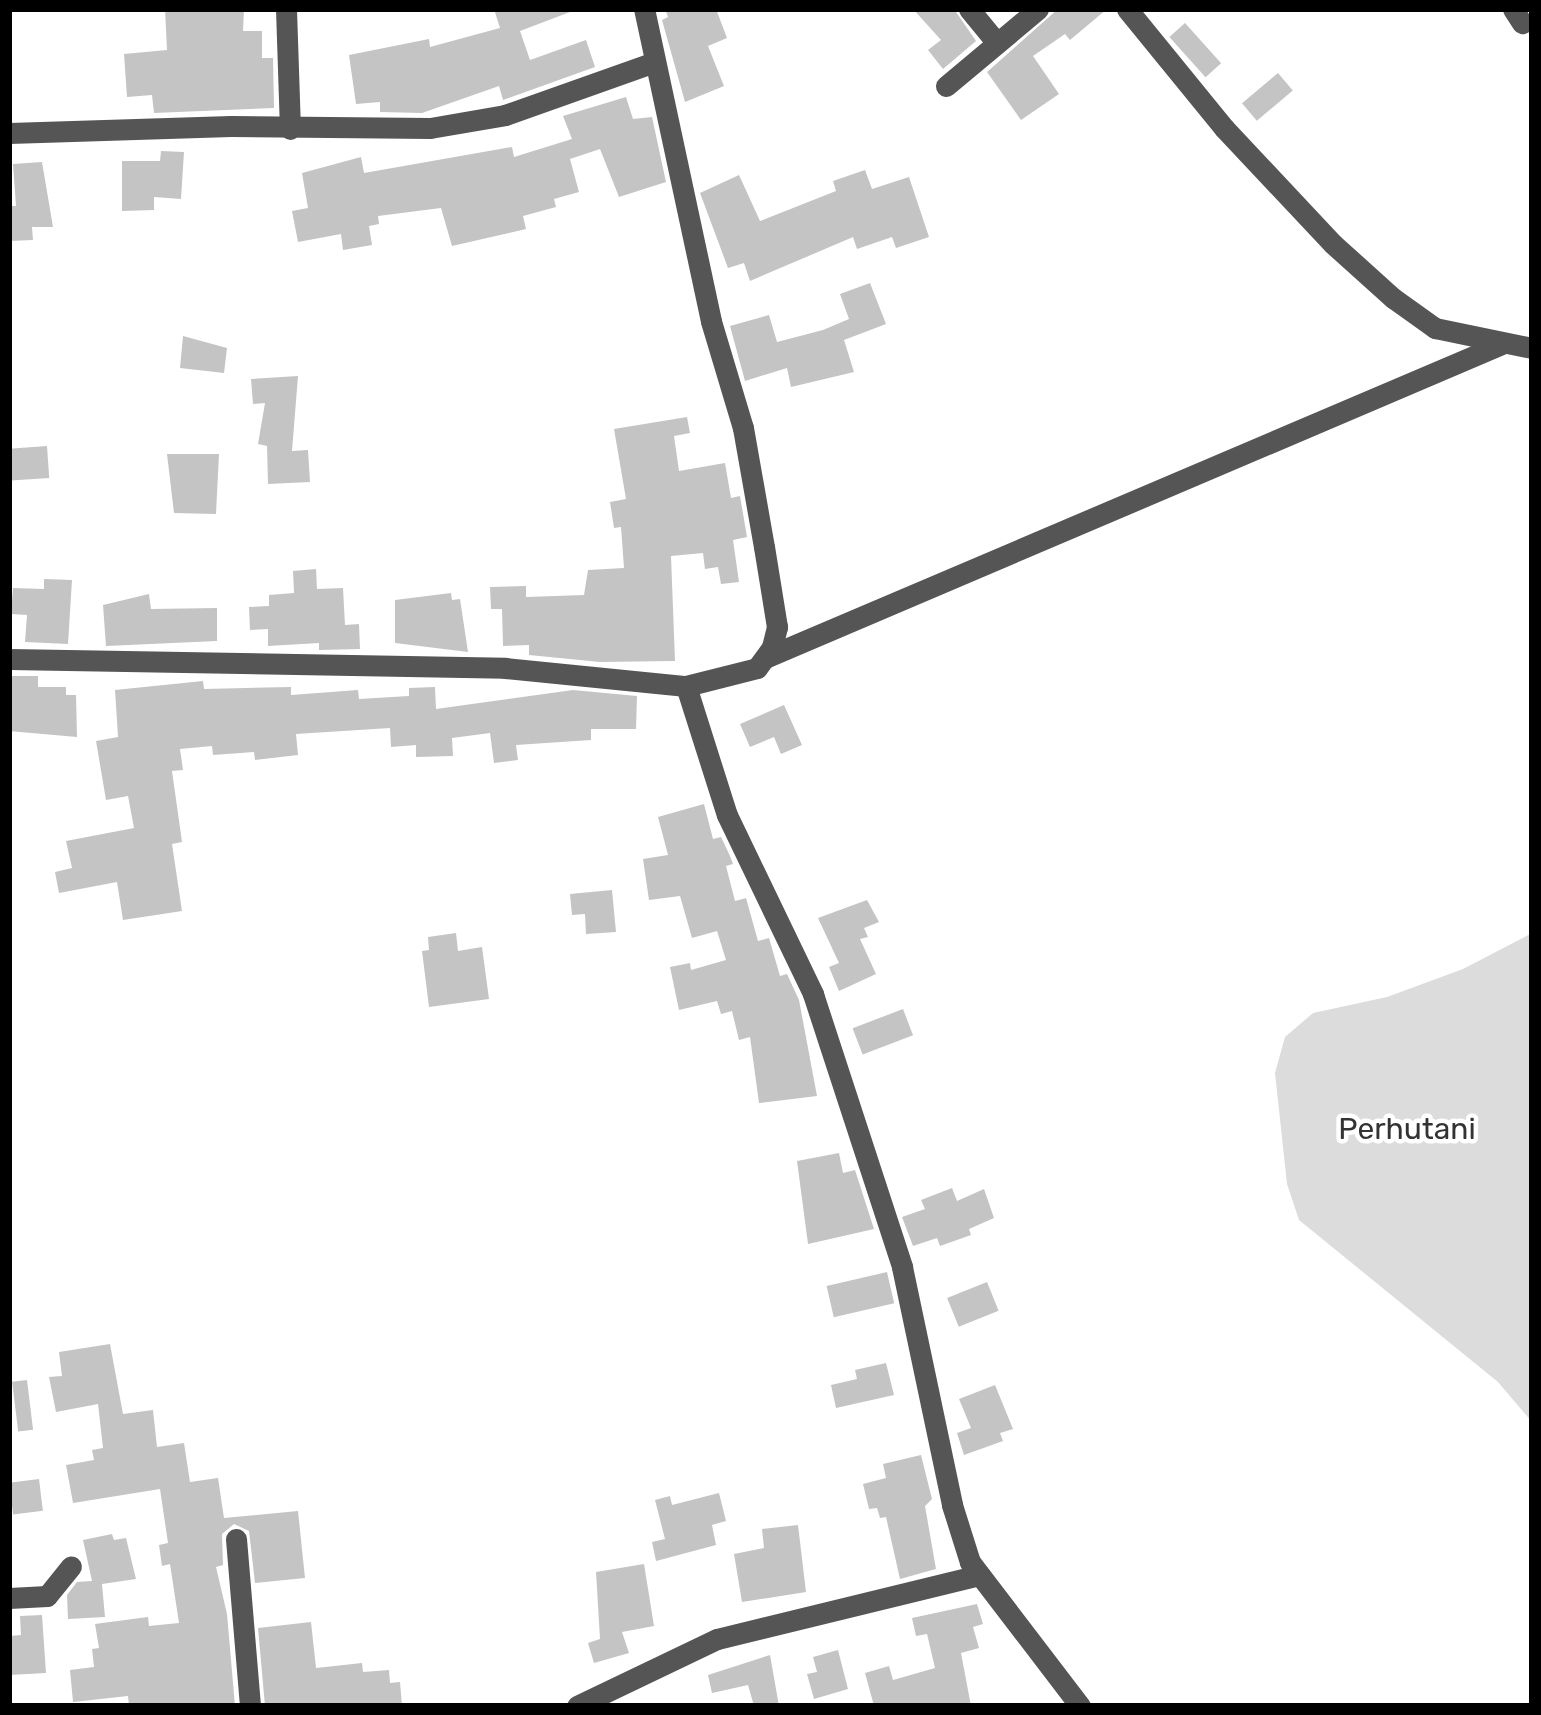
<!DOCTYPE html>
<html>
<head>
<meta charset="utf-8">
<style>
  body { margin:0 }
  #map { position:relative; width:1541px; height:1715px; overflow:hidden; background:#fff; font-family:Rubik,sans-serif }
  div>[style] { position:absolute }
  .green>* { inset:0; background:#dcdcdc }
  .building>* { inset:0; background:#c4c4c4; transform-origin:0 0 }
  .minor>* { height:21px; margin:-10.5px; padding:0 10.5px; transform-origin:10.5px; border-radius:10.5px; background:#555 }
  span { translate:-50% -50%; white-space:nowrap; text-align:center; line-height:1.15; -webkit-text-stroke:9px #fff; paint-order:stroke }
  .park-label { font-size:30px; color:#333 }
  .frame { position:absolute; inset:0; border:12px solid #000; pointer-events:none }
</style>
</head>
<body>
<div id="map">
  <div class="green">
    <div style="clip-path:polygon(1532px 933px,1532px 1422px,1498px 1382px,1299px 1220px,1287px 1184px,1275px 1073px,1285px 1037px,1313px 1013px,1387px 997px,1463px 969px)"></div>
  </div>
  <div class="building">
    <div style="clip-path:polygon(165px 9px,244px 9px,243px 31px,262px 31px,262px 58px,273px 58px,274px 108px,154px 113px,152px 95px,127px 97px,124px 54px,167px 50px)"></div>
    <div style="clip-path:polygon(494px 9px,578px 9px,520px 31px,530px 60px,586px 40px,595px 67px,503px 100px,499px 86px,422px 113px,380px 112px,380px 102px,356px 104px,349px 55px,429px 39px,430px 47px,500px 28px)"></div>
    <div style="clip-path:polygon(665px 9px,716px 9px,727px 38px,708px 46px,724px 86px,685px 102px,662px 20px,668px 17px)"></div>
    <div style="clip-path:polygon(913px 9px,954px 9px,976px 41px,943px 69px,928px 50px,941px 40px)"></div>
    <div style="clip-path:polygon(1058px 9px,1107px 9px,1070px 40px,1065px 34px,1033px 56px,1059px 94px,1021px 120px,987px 72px)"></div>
    <div style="left:1185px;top:23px;width:54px;height:21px;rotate:48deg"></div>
    <div style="left:1278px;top:73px;width:23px;height:47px;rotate:50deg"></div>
    <div style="clip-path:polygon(626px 97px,633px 119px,652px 117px,666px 182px,619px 197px,600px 149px,570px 159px,579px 192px,554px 199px,556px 207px,523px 216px,526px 229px,452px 246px,441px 208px,378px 216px,379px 224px,369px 226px,372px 245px,343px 250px,341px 234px,298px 242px,292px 211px,308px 208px,302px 173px,361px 157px,364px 173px,512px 147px,514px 157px,572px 139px,563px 116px)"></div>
    <div style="clip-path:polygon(161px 151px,184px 152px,181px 199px,154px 197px,154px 210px,122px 211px,122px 161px,160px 161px)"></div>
    <div style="clip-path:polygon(42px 162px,53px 227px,32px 227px,33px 240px,9px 241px,9px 206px,16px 206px,13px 164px)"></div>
    <div style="clip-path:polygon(865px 170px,872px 189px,909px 177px,929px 237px,896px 248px,892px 237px,857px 249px,853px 237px,750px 281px,744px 263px,728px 268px,700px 193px,739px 175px,760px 221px,836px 191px,833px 181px)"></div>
    <div style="clip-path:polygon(870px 283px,886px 324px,844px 340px,854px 372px,791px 387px,787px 368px,745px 381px,730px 326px,769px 315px,777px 342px,823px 330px,849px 319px,840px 294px)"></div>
    <div style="clip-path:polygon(183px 336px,227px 348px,224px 373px,180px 368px)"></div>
    <div style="clip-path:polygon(298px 376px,292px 451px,308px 450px,310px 482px,268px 484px,267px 446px,258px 444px,265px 403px,253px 404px,251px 379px)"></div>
    <div style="clip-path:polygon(687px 417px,690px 433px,674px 436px,679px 471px,725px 463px,731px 498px,740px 496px,747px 537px,733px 540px,739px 582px,721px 584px,718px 567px,705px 569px,703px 553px,671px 556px,675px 661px,600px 662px,529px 655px,529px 645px,503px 646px,502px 609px,491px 609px,490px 587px,526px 586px,526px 597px,584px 595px,588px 570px,624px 568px,621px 527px,614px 528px,610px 502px,626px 499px,614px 429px)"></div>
    <div style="left:47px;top:446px;width:32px;height:38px;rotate:86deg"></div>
    <div style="clip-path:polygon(167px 454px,219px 454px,216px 514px,174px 513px)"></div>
    <div style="clip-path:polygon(316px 569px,317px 589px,343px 588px,345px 625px,359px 624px,360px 649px,319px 650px,319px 643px,268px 646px,268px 629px,250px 630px,249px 607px,269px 606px,269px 595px,294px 593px,293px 571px)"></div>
    <div style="clip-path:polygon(44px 579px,72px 580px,68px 644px,25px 642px,27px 615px,11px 614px,13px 588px,44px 589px)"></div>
    <div style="clip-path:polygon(451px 593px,452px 600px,460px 599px,468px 652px,395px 643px,395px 600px)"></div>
    <div style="clip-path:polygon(149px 594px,151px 609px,217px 608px,217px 641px,106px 646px,103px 605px)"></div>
    <div style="clip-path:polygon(9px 676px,38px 676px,38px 687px,66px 687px,66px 695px,76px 695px,77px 737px,9px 731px)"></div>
    <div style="clip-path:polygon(203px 681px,204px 689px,291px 687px,291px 695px,358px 690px,359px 699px,409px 696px,409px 688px,435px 687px,436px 709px,573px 690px,637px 696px,636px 729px,591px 729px,591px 740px,516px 745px,518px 760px,494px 763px,490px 733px,452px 738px,453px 756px,416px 757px,416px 745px,391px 747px,390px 728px,296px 734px,298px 755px,255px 760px,254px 752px,213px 755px,212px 746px,180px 749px,183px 770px,172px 771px,182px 842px,172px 844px,182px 911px,123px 920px,117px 882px,59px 893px,55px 872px,72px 868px,66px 841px,134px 828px,128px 796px,106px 800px,96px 741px,118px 737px,115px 690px)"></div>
    <div style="clip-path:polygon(784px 705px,802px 745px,781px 754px,774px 737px,750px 747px,740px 724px)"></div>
    <div style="clip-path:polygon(704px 804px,713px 839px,721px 837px,730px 856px,733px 864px,726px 866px,735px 901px,746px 898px,758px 941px,769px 938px,780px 976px,787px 974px,799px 1000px,817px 1096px,759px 1103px,750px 1037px,739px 1040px,732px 1011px,721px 1014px,717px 1001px,679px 1010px,670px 967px,690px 963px,691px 970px,726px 960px,717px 931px,692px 938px,680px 896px,649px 900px,643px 859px,668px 855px,658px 817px)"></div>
    <div style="clip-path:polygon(612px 890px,616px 932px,586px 934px,585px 914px,572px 915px,570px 894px)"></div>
    <div style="clip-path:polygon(867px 900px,879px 922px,864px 928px,868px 937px,860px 939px,876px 974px,839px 991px,829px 967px,839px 963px,818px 918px)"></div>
    <div style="clip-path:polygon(456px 933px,458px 951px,482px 947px,489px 999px,429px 1007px,422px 951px,429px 950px,428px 937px)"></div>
    <div style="left:903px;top:1009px;width:28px;height:54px;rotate:69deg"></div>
    <div style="clip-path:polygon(839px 1153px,843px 1173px,855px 1170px,874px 1229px,808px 1244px,797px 1161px)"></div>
    <div style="clip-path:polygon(952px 1188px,957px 1201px,984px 1189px,994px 1218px,969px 1229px,971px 1235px,940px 1246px,937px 1238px,913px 1246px,902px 1217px,925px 1209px,921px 1200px)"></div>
    <div style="left:887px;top:1272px;width:32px;height:62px;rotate:77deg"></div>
    <div style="left:987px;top:1282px;width:31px;height:43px;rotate:68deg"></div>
    <div style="clip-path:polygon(110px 1344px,123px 1414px,153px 1410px,157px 1447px,184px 1443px,190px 1482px,218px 1478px,224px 1518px,298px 1511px,305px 1578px,255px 1583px,249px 1531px,234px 1524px,222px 1534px,223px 1565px,216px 1567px,227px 1614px,235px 1706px,129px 1706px,128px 1696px,73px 1702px,70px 1670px,94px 1667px,92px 1649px,99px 1648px,95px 1624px,148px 1617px,149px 1626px,179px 1623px,170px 1564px,162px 1566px,159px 1545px,168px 1543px,160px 1489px,73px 1503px,66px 1465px,94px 1460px,92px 1450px,103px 1448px,98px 1404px,56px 1412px,49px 1377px,62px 1376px,59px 1352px)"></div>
    <div style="clip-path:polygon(886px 1363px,894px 1395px,836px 1408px,831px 1385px,857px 1379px,855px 1370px)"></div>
    <div style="left:27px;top:1380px;width:50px;height:15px;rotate:83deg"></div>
    <div style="clip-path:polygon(995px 1385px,1013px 1429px,1000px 1433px,1003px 1441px,964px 1455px,957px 1433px,971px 1428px,959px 1399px)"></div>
    <div style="clip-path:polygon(921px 1455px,932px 1499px,925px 1506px,936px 1569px,900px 1579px,886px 1517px,880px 1518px,877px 1508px,869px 1509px,863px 1484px,886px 1478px,883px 1464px)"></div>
    <div style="left:39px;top:1479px;width:32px;height:30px;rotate:83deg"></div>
    <div style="clip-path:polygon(719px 1493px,726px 1521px,712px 1525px,716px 1545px,656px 1561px,652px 1542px,665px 1539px,655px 1500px,670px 1496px,672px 1505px)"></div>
    <div style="clip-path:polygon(798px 1525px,806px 1592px,742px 1602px,734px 1554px,764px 1548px,762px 1529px)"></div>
    <div style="clip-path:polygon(112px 1534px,114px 1540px,126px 1538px,136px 1579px,102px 1584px,105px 1617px,68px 1619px,67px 1595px,77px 1582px,92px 1581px,83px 1540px)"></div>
    <div style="clip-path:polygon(644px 1564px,654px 1626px,622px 1632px,629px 1653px,594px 1663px,588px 1643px,600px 1639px,596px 1572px)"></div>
    <div style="clip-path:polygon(977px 1604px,983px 1624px,973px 1627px,979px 1648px,961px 1653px,971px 1706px,874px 1706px,865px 1673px,889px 1666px,893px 1680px,935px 1668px,927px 1634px,916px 1636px,912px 1618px)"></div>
    <div style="clip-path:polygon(42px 1615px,46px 1673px,9px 1675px,9px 1636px,21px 1635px,20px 1616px)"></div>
    <div style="clip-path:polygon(311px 1622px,316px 1668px,362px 1663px,363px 1672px,389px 1670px,390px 1683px,400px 1682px,402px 1706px,265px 1706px,258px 1628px)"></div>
    <div style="clip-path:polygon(838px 1650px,848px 1689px,814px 1699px,807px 1674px,817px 1672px,813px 1657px)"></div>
    <div style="clip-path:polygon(770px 1655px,779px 1706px,754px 1706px,748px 1685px,712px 1693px,708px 1675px)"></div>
  </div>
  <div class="minor">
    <div style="left:286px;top:9px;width:120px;rotate:88.1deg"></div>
    <div style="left:969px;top:9px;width:44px;rotate:50.5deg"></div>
    <div style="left:1127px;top:9px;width:154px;rotate:50.8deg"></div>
    <div style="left:1224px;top:128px;width:159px;rotate:46.8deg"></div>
    <div style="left:1333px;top:244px;width:81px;rotate:42deg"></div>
    <div style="left:1393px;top:298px;width:52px;rotate:35.5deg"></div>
    <div style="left:1435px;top:328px;width:99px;rotate:11.7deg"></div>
    <div style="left:1513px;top:9px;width:17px;rotate:57deg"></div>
    <div style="left:946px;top:86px;width:120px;rotate:-39.9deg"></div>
    <div style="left:9px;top:133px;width:222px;rotate:-1.8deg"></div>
    <div style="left:231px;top:126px;width:199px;rotate:0.6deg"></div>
    <div style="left:430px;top:128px;width:76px;rotate:-9.8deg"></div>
    <div style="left:505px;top:115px;width:156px;rotate:-19.5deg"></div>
    <div style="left:767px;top:657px;width:799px;rotate:-23.07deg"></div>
    <div style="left:9px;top:659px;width:496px;rotate:1deg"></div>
    <div style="left:505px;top:668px;width:182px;rotate:5.7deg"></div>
    <div style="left:686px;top:686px;width:73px;rotate:-14.2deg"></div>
    <div style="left:757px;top:668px;width:26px;rotate:-54deg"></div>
    <div style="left:772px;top:647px;width:21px;rotate:-76deg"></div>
    <div style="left:777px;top:627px;width:81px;rotate:-99.2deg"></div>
    <div style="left:764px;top:547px;width:121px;rotate:-100deg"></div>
    <div style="left:743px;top:428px;width:112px;rotate:-106.7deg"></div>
    <div style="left:711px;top:321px;width:319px;rotate:-102.1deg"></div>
    <div style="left:686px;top:686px;width:135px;rotate:72.4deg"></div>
    <div style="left:727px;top:815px;width:199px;rotate:64.3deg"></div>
    <div style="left:813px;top:994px;width:287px;rotate:71.9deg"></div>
    <div style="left:902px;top:1267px;width:243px;rotate:78.1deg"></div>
    <div style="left:952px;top:1505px;width:60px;rotate:72.5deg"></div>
    <div style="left:970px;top:1562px;width:181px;rotate:52.6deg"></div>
    <div style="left:236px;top:1539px;width:168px;rotate:85.2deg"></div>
    <div style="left:9px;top:1598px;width:38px;rotate:-3deg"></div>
    <div style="left:47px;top:1596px;width:38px;rotate:-51deg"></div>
    <div style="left:577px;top:1706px;width:155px;rotate:-25.6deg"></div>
    <div style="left:717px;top:1639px;width:270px;rotate:-13.7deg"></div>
  </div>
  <div class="park-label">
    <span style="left:1407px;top:1129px">Perhutani</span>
  </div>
  <div class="frame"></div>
</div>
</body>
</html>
